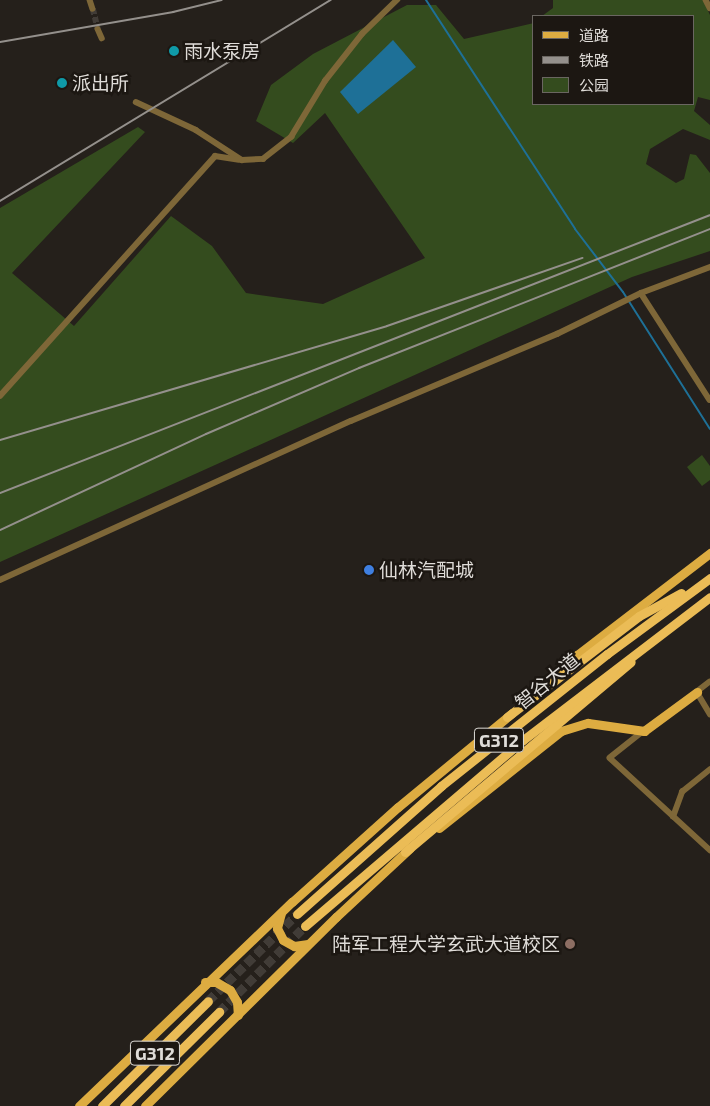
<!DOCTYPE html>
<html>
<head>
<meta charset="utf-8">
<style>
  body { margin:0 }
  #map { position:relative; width:710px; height:1106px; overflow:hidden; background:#25201b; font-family:"Exo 2","Noto Sans SC",sans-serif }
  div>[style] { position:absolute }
  .green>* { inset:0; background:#344c1e }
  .water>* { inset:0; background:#1e7097 }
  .stream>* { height:2px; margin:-1px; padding:0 1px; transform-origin:1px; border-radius:1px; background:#1e7097 }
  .minor-tunnel>* { height:5.5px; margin-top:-2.75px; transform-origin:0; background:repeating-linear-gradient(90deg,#413c37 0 5.5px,transparent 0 8.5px) }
  .trunk-tunnel>* { height:9px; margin-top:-4.5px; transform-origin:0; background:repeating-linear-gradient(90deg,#413c37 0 9px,transparent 0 13.5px) }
  .minor>* { height:5.5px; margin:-2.75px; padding:0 2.75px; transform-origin:2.75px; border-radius:2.75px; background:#7e6738 }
  .primary>* { height:9px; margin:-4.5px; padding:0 4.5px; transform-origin:4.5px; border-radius:4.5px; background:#ddac41 }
  .trunk>* { height:9px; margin:-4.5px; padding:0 4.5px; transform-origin:4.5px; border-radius:4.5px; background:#ebbc56 }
  .rail>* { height:2px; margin:-1px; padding:0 1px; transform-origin:1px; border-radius:1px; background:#94908c }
  .dots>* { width:14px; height:14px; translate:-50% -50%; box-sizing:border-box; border:2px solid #1c1712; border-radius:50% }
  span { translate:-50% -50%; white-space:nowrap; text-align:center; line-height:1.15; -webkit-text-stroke:5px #1c1712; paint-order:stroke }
  .shield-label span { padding:1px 4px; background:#1c1712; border:1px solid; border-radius:4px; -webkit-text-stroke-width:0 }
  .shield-label { font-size:18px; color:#dfdcd8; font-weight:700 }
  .poi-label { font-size:19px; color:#dfdcd8 }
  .left { translate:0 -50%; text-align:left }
  .right { translate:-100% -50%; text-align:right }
  .street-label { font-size:19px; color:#dfdcd8 }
  .legend { position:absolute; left:532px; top:15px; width:162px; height:90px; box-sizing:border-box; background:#1c1712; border:1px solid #6a6661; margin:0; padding:6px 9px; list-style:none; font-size:15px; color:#dfdcd8 }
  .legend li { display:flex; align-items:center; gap:10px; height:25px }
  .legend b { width:25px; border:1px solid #6a6661 }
</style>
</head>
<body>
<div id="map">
  <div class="green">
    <div style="clip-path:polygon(553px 0,703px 0,710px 15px,710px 100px,698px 97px,694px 111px,710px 125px,710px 140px,683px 129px,650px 149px,646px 164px,676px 183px,684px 179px,690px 154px,696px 155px,710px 173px,710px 251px,632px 277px,0 562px,0 208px,138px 127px,145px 132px,12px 273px,74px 326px,171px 216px,212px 246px,246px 293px,323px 304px,425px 258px,325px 113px,293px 143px,256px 121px,271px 85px,313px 54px,407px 5px,436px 5px,464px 39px,534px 23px,534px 104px,694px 104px,694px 16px,542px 16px,553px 8px)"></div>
    <div style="clip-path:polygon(702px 455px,710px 466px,710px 480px,702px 486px,687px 467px)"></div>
  </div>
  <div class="water">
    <div style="clip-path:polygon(393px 40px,416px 67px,358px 114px,340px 92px)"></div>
  </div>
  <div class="stream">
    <div style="left:426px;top:0;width:273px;rotate:56.9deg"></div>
    <div style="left:575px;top:229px;width:79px;rotate:52.7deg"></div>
    <div style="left:623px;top:292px;width:162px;rotate:57.6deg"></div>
  </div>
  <div class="minor-tunnel">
    <div style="left:93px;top:9px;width:21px;rotate:76deg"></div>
  </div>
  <div class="trunk-tunnel">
    <div style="left:208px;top:1001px;width:124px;rotate:-44.3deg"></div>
    <div style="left:219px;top:1012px;width:122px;rotate:-45deg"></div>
  </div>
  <div class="minor">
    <div style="left:90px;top:0;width:9px;rotate:72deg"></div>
    <div style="left:706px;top:0;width:9px;rotate:63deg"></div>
    <div style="left:98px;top:29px;width:10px;rotate:66deg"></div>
    <div style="left:136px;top:102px;width:66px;rotate:25deg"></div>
    <div style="left:196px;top:130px;width:55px;rotate:33.1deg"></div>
    <div style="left:242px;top:160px;width:21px;rotate:-3deg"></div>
    <div style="left:263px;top:159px;width:36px;rotate:-38deg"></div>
    <div style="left:291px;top:137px;width:66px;rotate:-58.7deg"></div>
    <div style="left:325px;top:81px;width:60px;rotate:-51.8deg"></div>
    <div style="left:362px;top:34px;width:49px;rotate:-44.2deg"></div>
    <div style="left:641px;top:293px;width:127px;rotate:57.2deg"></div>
    <div style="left:0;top:396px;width:322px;rotate:-48.1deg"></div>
    <div style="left:215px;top:156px;width:24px;rotate:9deg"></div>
    <div style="left:0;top:580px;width:385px;rotate:-24.4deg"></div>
    <div style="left:351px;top:421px;width:224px;rotate:-22.9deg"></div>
    <div style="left:557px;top:334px;width:93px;rotate:-26deg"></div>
    <div style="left:641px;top:293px;width:74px;rotate:-20.6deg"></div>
    <div style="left:710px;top:682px;width:16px;rotate:142deg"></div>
    <div style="left:697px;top:692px;width:26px;rotate:59deg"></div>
    <div style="left:644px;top:731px;width:43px;rotate:141.5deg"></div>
    <div style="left:610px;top:758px;width:136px;rotate:42.6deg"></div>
    <div style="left:673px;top:817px;width:27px;rotate:-70deg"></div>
    <div style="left:682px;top:792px;width:36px;rotate:-39deg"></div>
  </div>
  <div class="primary">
    <div style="left:546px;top:683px;width:42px;rotate:-42.1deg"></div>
    <div style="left:577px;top:655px;width:168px;rotate:-37.5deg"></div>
    <div style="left:439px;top:828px;width:156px;rotate:-38.5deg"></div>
    <div style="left:561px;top:731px;width:28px;rotate:-17deg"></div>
    <div style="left:588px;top:723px;width:57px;rotate:8.1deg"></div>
    <div style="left:644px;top:731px;width:66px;rotate:-36.3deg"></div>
    <div style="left:281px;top:913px;width:16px;rotate:105deg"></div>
    <div style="left:277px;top:928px;width:13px;rotate:63deg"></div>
    <div style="left:283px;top:940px;width:13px;rotate:29deg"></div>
    <div style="left:294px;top:946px;width:14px;rotate:-8deg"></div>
    <div style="left:205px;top:982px;width:11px"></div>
    <div style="left:216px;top:982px;width:16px;rotate:30deg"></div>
    <div style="left:230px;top:990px;width:14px;rotate:60deg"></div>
    <div style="left:237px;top:1002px;width:13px;rotate:86deg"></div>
    <div style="left:79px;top:1106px;width:295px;rotate:-43.8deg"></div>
    <div style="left:292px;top:902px;width:142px;rotate:-41.9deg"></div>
    <div style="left:398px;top:807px;width:148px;rotate:-39.5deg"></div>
    <div style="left:145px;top:1106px;width:269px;rotate:-44.7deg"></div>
    <div style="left:336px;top:917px;width:101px;rotate:-43deg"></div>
  </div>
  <div class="trunk">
    <div style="left:507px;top:717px;width:166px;rotate:-37.4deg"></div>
    <div style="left:639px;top:616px;width:48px;rotate:-28.7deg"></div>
    <div style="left:405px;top:852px;width:295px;rotate:-40.1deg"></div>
    <div style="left:297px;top:914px;width:193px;rotate:-41.6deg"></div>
    <div style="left:441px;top:786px;width:212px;rotate:-38.5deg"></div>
    <div style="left:607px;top:654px;width:128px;rotate:-36.4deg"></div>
    <div style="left:305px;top:926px;width:287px;rotate:-40.5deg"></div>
    <div style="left:523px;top:740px;width:235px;rotate:-37.4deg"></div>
    <div style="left:102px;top:1106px;width:149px;rotate:-44.7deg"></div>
    <div style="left:124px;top:1106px;width:134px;rotate:-44.7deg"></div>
  </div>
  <div class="rail">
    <div style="left:0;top:42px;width:176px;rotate:-9.8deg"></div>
    <div style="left:173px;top:12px;width:50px;rotate:-13.8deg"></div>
    <div style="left:0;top:201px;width:387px;rotate:-31.3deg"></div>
    <div style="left:0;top:440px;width:403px;rotate:-16.4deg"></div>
    <div style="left:387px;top:326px;width:207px;rotate:-19.2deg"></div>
    <div style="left:0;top:493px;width:762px;rotate:-21.38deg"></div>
    <div style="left:0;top:530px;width:227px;rotate:-25deg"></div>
    <div style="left:206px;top:434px;width:167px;rotate:-23.3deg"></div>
    <div style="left:359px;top:368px;width:378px;rotate:-21.6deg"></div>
  </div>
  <div class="dots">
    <div style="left:174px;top:51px;background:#0f9aa8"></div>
    <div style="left:62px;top:83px;background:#0f9aa8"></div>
    <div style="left:369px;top:570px;background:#3f7fe0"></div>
    <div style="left:570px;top:944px;background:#8d6e63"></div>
  </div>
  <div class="shield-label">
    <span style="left:499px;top:740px">G312</span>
    <span style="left:155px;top:1053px">G312</span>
  </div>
  <div class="poi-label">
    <span class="left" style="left:184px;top:51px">雨水泵房</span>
    <span class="left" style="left:72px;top:83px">派出所</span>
    <span class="left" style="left:379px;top:570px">仙林汽配城</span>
    <span class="right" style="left:560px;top:944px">陆军工程大学玄武大道校区</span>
  </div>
  <div class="street-label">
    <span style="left:547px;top:681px;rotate:-39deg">智谷大道</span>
  </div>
  <ul class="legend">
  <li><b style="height:6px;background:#ddac41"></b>道路</li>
  <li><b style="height:6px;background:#94908c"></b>铁路</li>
  <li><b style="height:14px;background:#344c1e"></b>公园</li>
  </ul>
</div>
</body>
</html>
